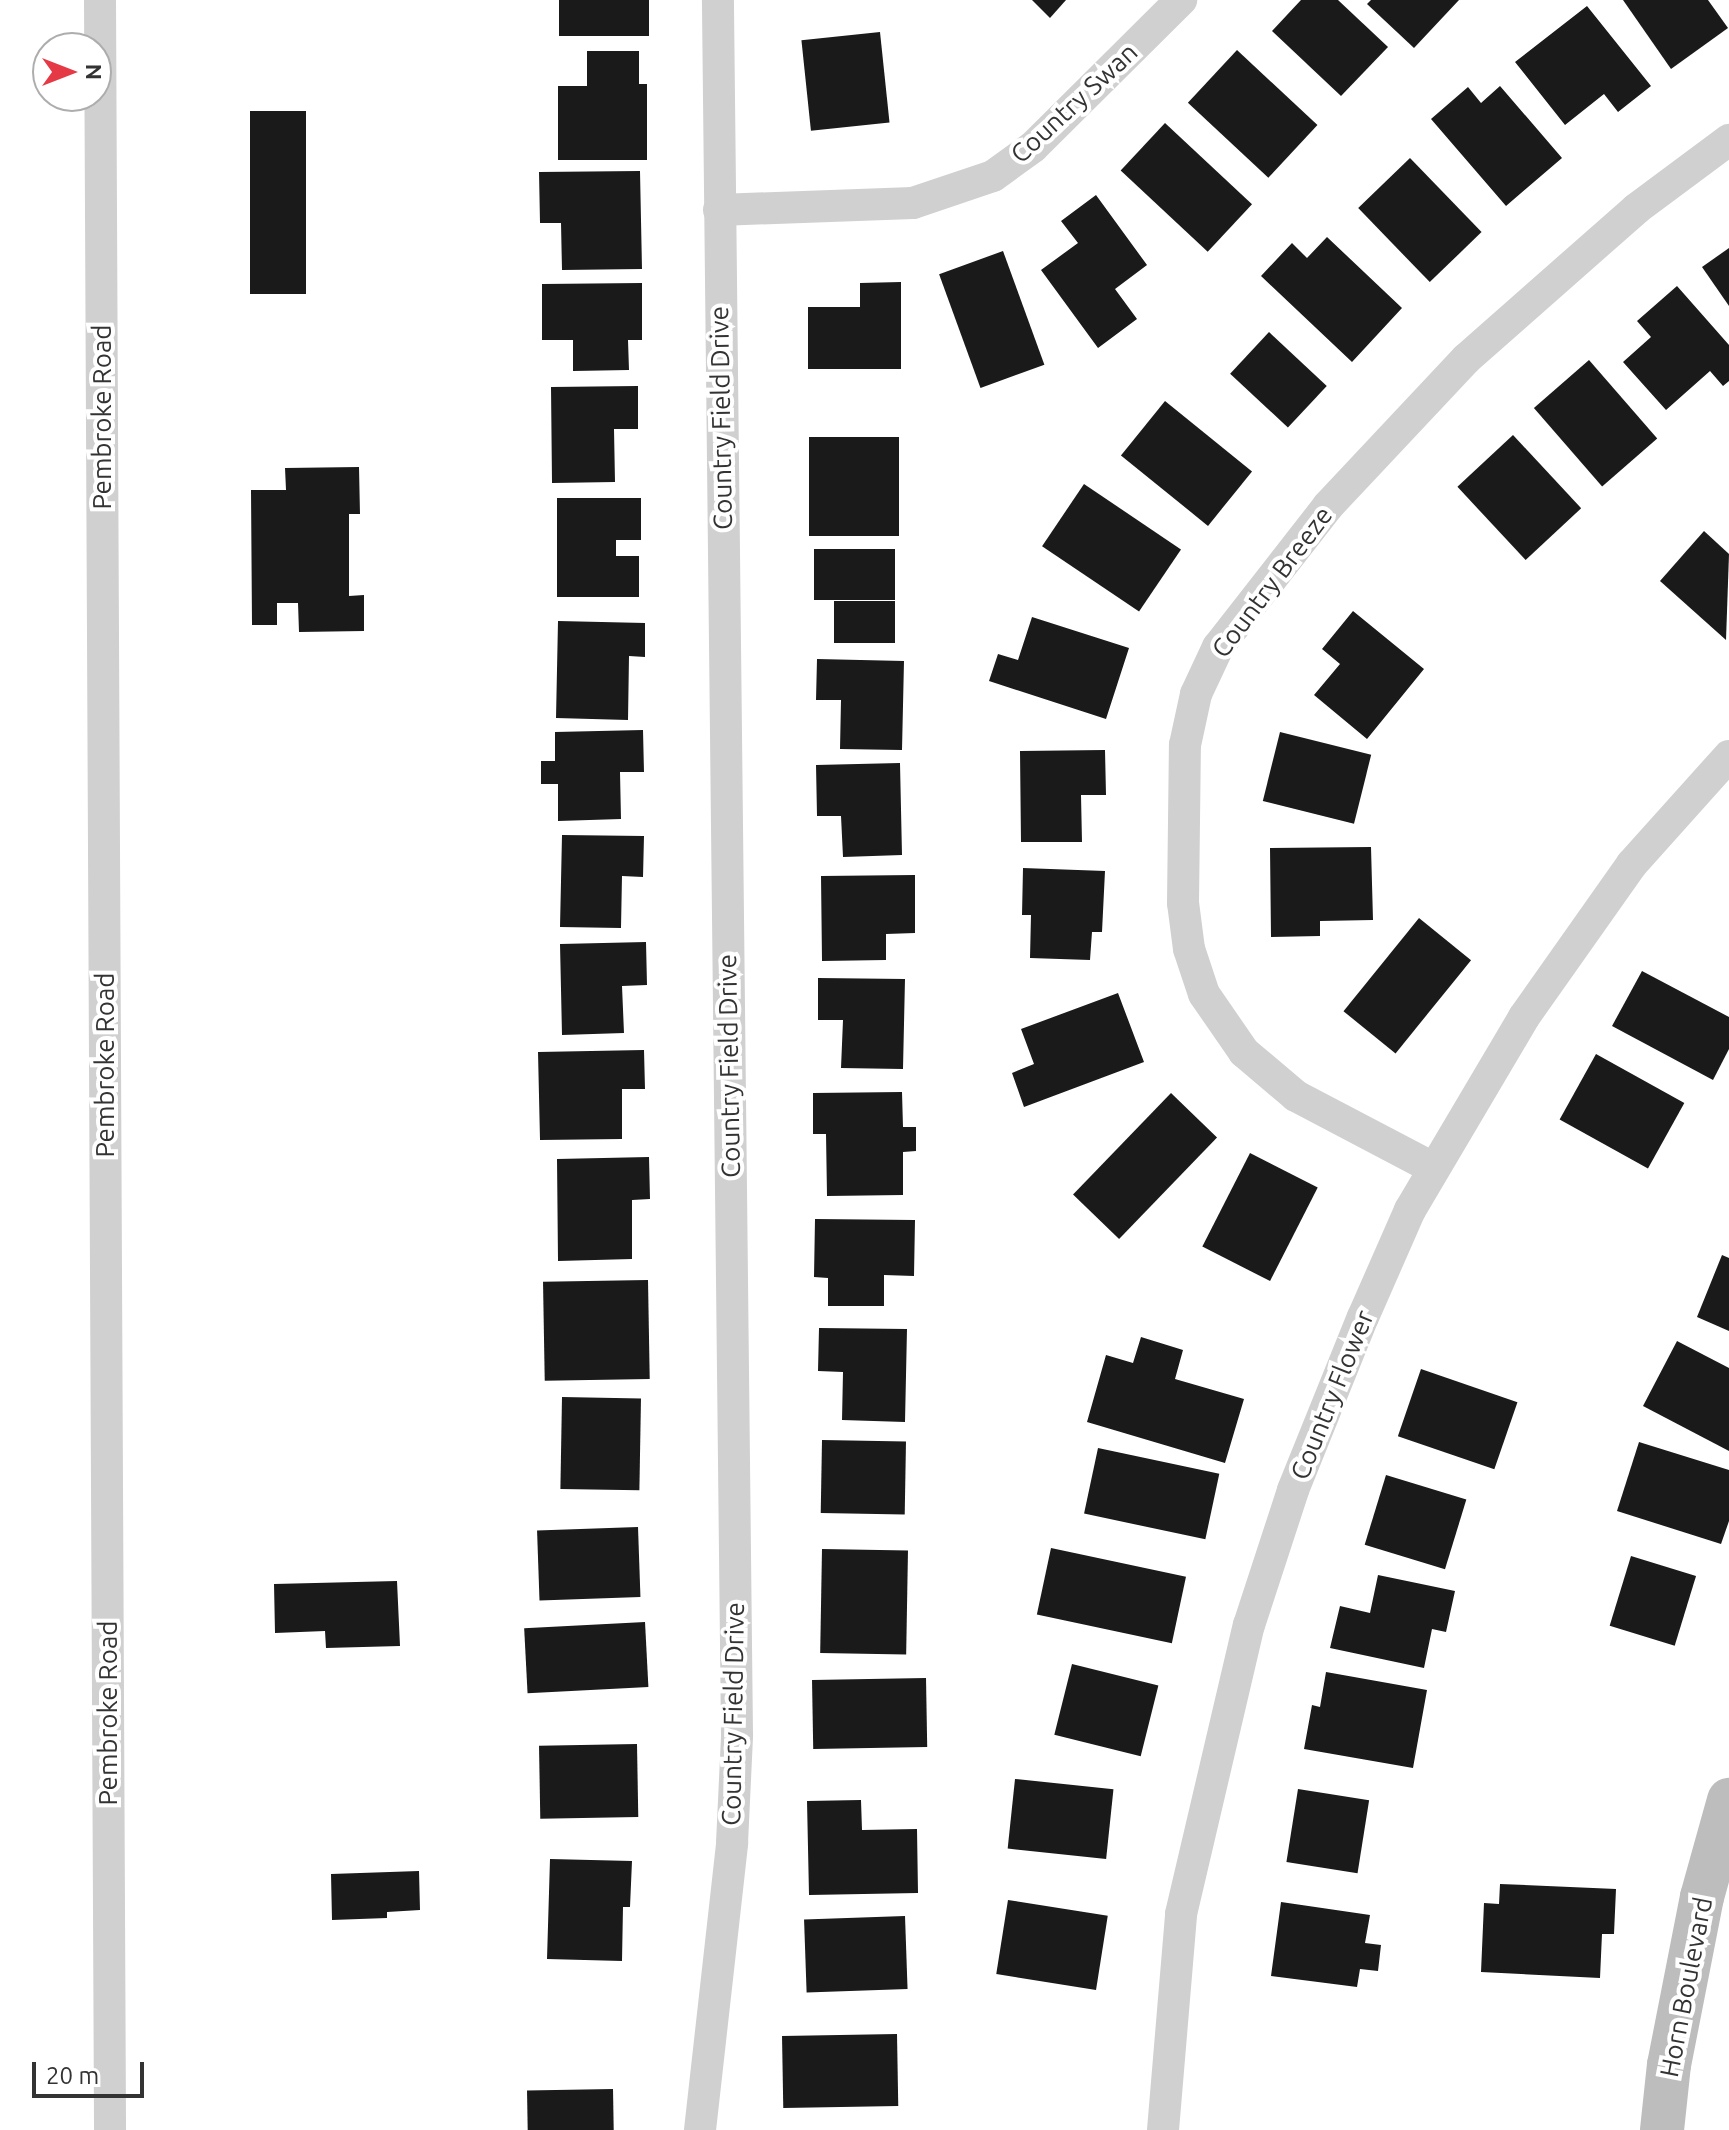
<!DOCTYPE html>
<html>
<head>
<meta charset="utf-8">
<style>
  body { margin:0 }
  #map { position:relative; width:1729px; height:2130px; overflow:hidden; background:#fff; font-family:Ubuntu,sans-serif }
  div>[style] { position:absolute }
  .building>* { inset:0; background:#1a1a1a; transform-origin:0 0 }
  .street>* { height:32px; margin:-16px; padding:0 16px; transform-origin:16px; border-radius:16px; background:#d0d0d0 }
  .secondary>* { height:44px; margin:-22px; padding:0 22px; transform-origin:22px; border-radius:22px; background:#bdbdbd }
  span { translate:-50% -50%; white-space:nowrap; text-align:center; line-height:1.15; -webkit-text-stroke:8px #fff; paint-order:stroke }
  .street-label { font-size:26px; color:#333 }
  .north { position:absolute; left:32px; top:32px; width:80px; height:80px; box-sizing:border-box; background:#fff; border:2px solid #adadad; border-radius:50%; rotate:90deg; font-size:22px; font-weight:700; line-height:32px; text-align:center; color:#333 }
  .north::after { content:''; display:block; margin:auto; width:28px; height:36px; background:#e63946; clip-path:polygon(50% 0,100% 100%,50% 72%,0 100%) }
  .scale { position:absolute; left:32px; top:2062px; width:112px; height:36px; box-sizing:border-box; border:4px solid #333; border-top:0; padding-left:10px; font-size:24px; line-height:28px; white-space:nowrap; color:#333; -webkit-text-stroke:6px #fff; paint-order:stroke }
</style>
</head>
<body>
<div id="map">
  <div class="building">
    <div style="left:559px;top:0;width:90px;height:36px"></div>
    <div style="clip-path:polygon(1032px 0,1066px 0,1050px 18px)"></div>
    <div style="clip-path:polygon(1301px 0,1338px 0,1388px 47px,1341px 96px,1272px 31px)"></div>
    <div style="clip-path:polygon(1371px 0,1459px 0,1414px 48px,1367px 4px)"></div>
    <div style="clip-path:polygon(1623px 0,1708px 0,1728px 28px,1671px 69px)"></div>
    <div style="clip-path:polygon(1587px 6px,1651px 86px,1618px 112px,1604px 94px,1565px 125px,1515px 62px)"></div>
    <div style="left:880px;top:32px;width:91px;height:79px;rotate:84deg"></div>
    <div style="left:1237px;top:50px;width:110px;height:72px;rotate:43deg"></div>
    <div style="clip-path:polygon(587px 51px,639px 51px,639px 84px,647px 84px,647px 160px,558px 160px,558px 86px,587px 86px)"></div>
    <div style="clip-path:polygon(1500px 86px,1562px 158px,1506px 206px,1431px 119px,1468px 87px,1481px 103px)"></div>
    <div style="left:250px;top:111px;width:56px;height:183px"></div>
    <div style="left:1165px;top:123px;width:119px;height:65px;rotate:43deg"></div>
    <div style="left:1410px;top:158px;width:103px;height:72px;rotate:46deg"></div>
    <div style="clip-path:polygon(640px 171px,642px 269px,562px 270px,561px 223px,540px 223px,539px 172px)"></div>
    <div style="clip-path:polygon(1096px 195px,1147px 265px,1115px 289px,1137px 319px,1098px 348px,1041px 270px,1078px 243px,1061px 221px)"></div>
    <div style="clip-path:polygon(1327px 237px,1402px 308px,1352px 362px,1261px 276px,1292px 243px,1307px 258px)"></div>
    <div style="clip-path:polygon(1729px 248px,1729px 306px,1702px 267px)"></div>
    <div style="left:1003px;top:251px;width:121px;height:68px;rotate:70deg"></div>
    <div style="clip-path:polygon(901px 282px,901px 369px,808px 369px,808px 307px,860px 307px,860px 283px)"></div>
    <div style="clip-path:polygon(642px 283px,642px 340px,628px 340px,629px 370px,573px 371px,573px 340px,542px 340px,542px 284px)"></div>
    <div style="clip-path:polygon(1677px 286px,1729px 345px,1729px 381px,1723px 386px,1710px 371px,1666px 410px,1623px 362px,1651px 337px,1637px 321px)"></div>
    <div style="left:1269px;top:332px;width:79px;height:57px;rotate:43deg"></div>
    <div style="left:1589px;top:360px;width:104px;height:73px;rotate:49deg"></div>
    <div style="clip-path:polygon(638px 386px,638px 429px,614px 429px,615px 482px,552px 483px,551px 387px)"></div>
    <div style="left:1165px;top:401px;width:112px;height:70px;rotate:39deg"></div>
    <div style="left:1513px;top:435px;width:100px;height:76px;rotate:47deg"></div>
    <div style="left:809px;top:437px;width:90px;height:99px"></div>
    <div style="clip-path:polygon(359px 467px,360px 514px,349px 514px,349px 596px,364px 595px,364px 631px,299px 632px,298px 603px,277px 603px,277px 625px,252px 625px,251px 490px,286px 490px,285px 468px)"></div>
    <div style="left:1084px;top:484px;width:117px;height:75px;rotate:34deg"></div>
    <div style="clip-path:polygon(557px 498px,641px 498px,641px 540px,616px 540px,616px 556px,639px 556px,639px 597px,557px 597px)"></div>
    <div style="clip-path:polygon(1704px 531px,1729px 554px,1726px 640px,1660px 581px)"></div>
    <div style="left:814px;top:549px;width:81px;height:51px"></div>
    <div style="left:895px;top:601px;width:42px;height:61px;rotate:90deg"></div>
    <div style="clip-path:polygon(1353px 611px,1424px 669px,1367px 739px,1314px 695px,1340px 664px,1322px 649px)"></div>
    <div style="clip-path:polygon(1032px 617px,1129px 648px,1106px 719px,989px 681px,998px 654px,1018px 660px)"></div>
    <div style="clip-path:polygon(558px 621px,645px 623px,645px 657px,629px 656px,628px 720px,556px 718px)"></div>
    <div style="clip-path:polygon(817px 659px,904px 661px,902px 750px,840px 749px,841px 700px,816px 700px)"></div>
    <div style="clip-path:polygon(643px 730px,644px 772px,620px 772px,621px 819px,558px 821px,558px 784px,541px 784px,541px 761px,555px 761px,555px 732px)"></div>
    <div style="left:1280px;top:732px;width:94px;height:71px;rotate:14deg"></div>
    <div style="clip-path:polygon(1105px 750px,1106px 795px,1081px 795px,1082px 842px,1021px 842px,1020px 751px)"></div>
    <div style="clip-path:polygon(900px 763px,902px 855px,843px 857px,841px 816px,817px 816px,816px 765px)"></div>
    <div style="clip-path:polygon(562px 835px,644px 836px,643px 877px,622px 876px,621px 928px,560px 927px)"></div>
    <div style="clip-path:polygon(1371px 847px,1373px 920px,1320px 921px,1320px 936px,1271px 937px,1270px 848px)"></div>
    <div style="clip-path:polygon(1023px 868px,1105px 871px,1102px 932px,1092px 932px,1090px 960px,1030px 958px,1031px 915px,1022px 915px)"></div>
    <div style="clip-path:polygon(915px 875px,915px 933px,886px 934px,886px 960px,822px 961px,821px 876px)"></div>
    <div style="left:1419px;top:918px;width:67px;height:120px;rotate:39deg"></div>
    <div style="clip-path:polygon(646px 942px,647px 985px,622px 986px,624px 1033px,562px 1035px,560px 944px)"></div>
    <div style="clip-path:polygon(1642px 971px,1729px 1017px,1729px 1049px,1713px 1080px,1612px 1026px)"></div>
    <div style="clip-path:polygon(818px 978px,905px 979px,903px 1069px,841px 1068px,843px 1020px,818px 1020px)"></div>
    <div style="clip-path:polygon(1118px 993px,1144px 1062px,1024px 1107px,1012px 1073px,1034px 1064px,1021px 1029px)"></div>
    <div style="clip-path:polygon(644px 1050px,645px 1089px,622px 1089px,622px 1139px,540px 1140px,538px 1052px)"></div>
    <div style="left:1596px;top:1054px;width:101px;height:75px;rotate:29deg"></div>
    <div style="clip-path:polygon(902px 1092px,903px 1127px,916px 1127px,916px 1151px,903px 1152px,903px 1195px,827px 1196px,826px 1134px,813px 1134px,813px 1093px)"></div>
    <div style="left:1171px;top:1093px;width:64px;height:141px;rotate:44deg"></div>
    <div style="left:1250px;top:1153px;width:76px;height:105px;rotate:27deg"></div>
    <div style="clip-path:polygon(649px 1157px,650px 1199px,632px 1200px,632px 1259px,558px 1261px,557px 1159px)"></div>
    <div style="clip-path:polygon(815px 1219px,915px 1220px,914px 1276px,884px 1275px,884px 1306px,828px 1306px,828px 1278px,814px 1277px)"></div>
    <div style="clip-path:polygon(1722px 1255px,1729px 1258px,1729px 1331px,1697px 1317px)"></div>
    <div style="left:648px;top:1280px;width:99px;height:105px;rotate:89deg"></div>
    <div style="clip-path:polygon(819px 1328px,907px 1329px,905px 1422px,842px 1420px,843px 1372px,818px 1371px)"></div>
    <div style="clip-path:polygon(1141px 1337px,1183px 1350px,1175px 1379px,1244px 1399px,1225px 1463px,1087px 1422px,1106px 1355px,1133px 1363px)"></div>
    <div style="clip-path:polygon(1677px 1341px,1729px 1368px,1729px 1451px,1643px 1406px)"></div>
    <div style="left:1421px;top:1369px;width:102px;height:71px;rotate:19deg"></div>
    <div style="left:562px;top:1397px;width:79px;height:92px;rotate:1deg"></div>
    <div style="left:822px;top:1440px;width:84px;height:73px;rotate:1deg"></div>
    <div style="clip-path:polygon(1639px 1442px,1729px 1470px,1729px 1521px,1721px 1544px,1617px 1511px)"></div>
    <div style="left:1098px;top:1448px;width:124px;height:67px;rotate:12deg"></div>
    <div style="left:1386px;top:1475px;width:84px;height:73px;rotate:17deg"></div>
    <div style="left:638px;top:1527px;width:70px;height:101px;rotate:88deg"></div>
    <div style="left:1051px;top:1548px;width:138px;height:68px;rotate:12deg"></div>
    <div style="left:822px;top:1549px;width:86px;height:104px;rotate:1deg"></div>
    <div style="left:1631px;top:1556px;width:68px;height:73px;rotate:17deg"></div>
    <div style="clip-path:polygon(1378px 1575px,1455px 1591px,1446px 1632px,1432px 1629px,1424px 1668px,1330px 1648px,1340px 1606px,1370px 1613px)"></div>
    <div style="clip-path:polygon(397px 1581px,400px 1646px,326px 1648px,325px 1631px,275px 1633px,274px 1584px)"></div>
    <div style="left:645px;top:1622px;width:65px;height:121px;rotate:87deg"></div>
    <div style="left:1072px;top:1664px;width:89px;height:73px;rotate:14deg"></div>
    <div style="clip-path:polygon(1326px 1672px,1427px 1690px,1413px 1768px,1304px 1749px,1312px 1705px,1320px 1707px)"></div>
    <div style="left:926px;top:1678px;width:69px;height:114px;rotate:89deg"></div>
    <div style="left:637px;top:1744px;width:73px;height:98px;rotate:89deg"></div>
    <div style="left:1015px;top:1779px;width:99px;height:70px;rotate:6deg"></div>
    <div style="left:1298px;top:1789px;width:72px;height:74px;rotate:9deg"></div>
    <div style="clip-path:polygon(861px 1800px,862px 1830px,917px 1829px,918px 1893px,809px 1895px,807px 1801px)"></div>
    <div style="clip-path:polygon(550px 1859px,632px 1861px,630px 1907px,623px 1907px,622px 1961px,547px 1959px)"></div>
    <div style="clip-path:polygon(419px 1871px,420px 1910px,387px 1912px,387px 1918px,332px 1920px,331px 1874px)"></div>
    <div style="clip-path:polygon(1500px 1884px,1616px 1889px,1614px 1934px,1602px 1934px,1600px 1978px,1481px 1972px,1484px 1903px,1499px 1904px)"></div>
    <div style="left:1008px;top:1900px;width:101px;height:75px;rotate:9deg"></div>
    <div style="clip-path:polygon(1281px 1902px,1370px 1915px,1365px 1943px,1381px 1945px,1378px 1971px,1360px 1969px,1357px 1987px,1271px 1976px)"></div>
    <div style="left:905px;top:1916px;width:73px;height:101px;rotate:88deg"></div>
    <div style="left:897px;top:2034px;width:72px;height:115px;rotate:89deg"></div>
    <div style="left:613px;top:2089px;width:41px;height:86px;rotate:89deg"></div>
  </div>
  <div class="street">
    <div style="left:100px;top:0;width:2130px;rotate:89.73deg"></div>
    <div style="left:719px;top:210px;width:194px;rotate:-2.1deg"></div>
    <div style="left:913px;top:203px;width:84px;rotate:-18.6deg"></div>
    <div style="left:993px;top:176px;width:49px;rotate:-35.9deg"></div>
    <div style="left:1033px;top:147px;width:209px;rotate:-44.8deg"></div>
    <div style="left:1433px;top:1168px;width:155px;rotate:-152.3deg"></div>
    <div style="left:1296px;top:1096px;width:68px;rotate:-139.8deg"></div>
    <div style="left:1244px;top:1052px;width:70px;rotate:-124.6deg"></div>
    <div style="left:1204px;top:994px;width:47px;rotate:-108.4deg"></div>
    <div style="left:1189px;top:949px;width:46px;rotate:-97.4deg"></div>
    <div style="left:1183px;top:903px;width:158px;rotate:-89.3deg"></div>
    <div style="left:1185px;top:745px;width:52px;rotate:-77.8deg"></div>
    <div style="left:1196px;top:694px;width:52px;rotate:-64.9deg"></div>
    <div style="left:1218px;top:647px;width:179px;rotate:-52deg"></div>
    <div style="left:1328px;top:506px;width:202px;rotate:-46.8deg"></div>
    <div style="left:1466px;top:359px;width:227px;rotate:-41.4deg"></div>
    <div style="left:1636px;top:209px;width:116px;rotate:-36.6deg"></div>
    <div style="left:700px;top:2130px;width:289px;rotate:-83.6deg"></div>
    <div style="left:732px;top:1843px;width:108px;rotate:-87.3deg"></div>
    <div style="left:737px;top:1735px;width:1735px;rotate:-90.63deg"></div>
    <div style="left:1163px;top:2130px;width:217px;rotate:-85.2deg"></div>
    <div style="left:1181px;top:1914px;width:297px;rotate:-76.8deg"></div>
    <div style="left:1249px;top:1625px;width:142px;rotate:-71.9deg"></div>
    <div style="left:1293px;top:1490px;width:187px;rotate:-68deg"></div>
    <div style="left:1363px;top:1317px;width:117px;rotate:-66.3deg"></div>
    <div style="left:1410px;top:1210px;width:224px;rotate:-59.4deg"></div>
    <div style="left:1524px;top:1017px;width:187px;rotate:-54.8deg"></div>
    <div style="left:1632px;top:864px;width:145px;rotate:-48.1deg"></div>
  </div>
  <div class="secondary">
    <div style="left:1662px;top:2130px;width:65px;rotate:-83.9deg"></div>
    <div style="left:1669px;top:2065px;width:171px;rotate:-78.9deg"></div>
    <div style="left:1702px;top:1897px;width:101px;rotate:-74.4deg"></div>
  </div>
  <div class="street-label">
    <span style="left:1074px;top:103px;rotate:-43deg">Country Swan</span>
    <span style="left:102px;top:417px;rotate:-90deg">Pembroke Road</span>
    <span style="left:721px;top:418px;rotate:-91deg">Country Field Drive</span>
    <span style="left:1272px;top:582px;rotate:-53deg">Country Breeze</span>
    <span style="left:105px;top:1065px;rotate:-90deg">Pembroke Road</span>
    <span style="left:729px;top:1066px;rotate:-91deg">Country Field Drive</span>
    <span style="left:1332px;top:1395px;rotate:-68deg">Country Flower</span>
    <span style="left:108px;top:1713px;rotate:-90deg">Pembroke Road</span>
    <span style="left:733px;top:1714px;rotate:-89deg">Country Field Drive</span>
    <span style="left:1686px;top:1987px;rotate:-79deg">Horn Boulevard</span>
  </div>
  <div class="north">N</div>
  <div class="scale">20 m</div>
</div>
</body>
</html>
